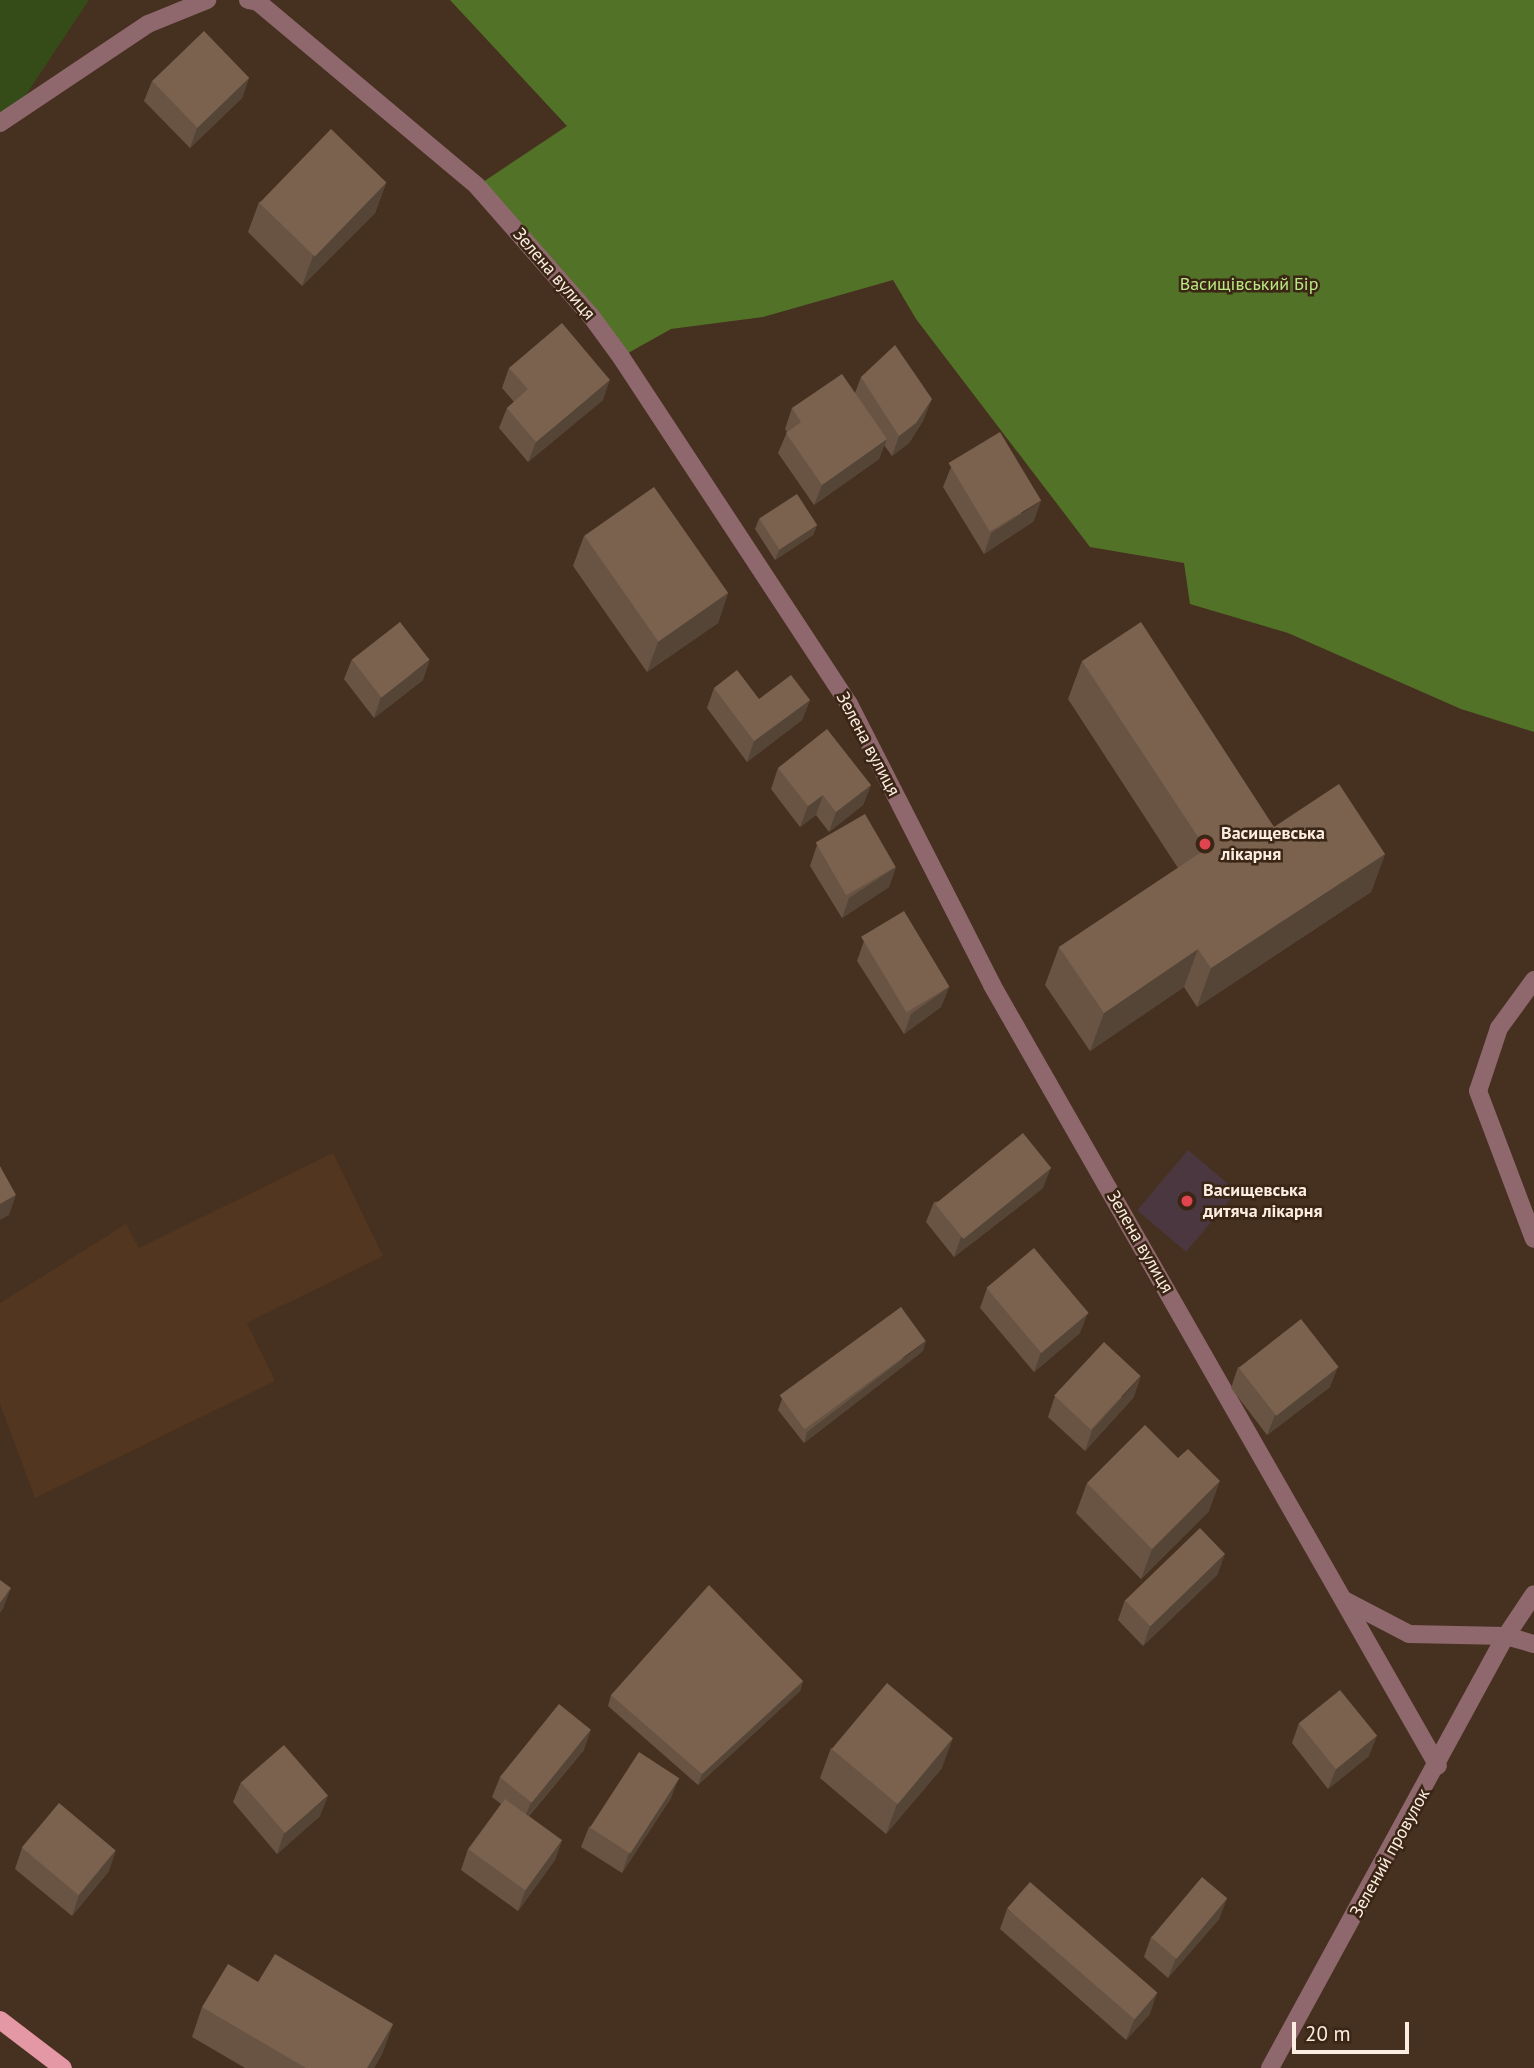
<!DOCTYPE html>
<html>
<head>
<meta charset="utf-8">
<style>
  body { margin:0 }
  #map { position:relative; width:1534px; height:2068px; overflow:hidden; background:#46301f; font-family:"PT Sans",sans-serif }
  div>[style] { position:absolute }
  .built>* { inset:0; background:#52361f }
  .medical>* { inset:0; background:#4a3740; transform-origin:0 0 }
  .green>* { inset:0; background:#354b18 }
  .forest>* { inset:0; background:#527228 }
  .street>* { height:18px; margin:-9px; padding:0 9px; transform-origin:9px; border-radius:9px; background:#8e686d }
  .primary>* { height:18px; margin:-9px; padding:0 9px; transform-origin:9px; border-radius:9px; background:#e497a4 }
  .wall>* { inset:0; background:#695444 }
  .shaded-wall>* { inset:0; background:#554537 }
  .building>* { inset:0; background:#7a624f; transform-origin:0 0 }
  .dots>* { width:19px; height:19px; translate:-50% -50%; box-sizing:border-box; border:4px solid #3b2615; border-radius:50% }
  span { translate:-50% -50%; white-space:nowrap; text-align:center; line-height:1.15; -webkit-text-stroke:5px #3b2615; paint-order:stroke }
  .street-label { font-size:18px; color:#fcede2 }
  .park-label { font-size:18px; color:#bae983 }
  .poi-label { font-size:18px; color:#fcede2; font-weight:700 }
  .left { translate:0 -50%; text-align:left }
  .scale { position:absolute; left:1292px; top:2022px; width:117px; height:32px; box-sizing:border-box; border:4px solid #fcede2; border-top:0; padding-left:9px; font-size:21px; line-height:24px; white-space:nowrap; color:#fcede2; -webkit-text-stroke:5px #3b2615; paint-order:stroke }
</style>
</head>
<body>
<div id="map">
  <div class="built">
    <div style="clip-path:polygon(333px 1153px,383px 1256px,247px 1323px,275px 1381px,35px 1498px,0 1404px,0 1303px,126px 1224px,139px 1248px)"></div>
  </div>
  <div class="medical">
    <div style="left:1188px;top:1150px;width:64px;height:79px;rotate:40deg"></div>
  </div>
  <div class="green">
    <div style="clip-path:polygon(0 0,89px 0,14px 113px,0 123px)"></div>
  </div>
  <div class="forest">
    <div style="clip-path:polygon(450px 0,1534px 0,1534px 732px,1461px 709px,1288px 633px,1190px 604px,1184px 563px,1090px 547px,916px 319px,893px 280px,763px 317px,671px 329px,621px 357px,477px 186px,567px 126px)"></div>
  </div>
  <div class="street">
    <div style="left:248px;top:0;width:10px;rotate:11deg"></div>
    <div style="left:258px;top:2px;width:286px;rotate:40deg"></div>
    <div style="left:477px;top:186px;width:173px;rotate:48.8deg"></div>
    <div style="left:591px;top:316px;width:51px;rotate:53.8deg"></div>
    <div style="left:621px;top:357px;width:415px;rotate:56.7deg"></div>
    <div style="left:849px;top:704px;width:315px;rotate:63deg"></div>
    <div style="left:992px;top:985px;width:899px;rotate:60.27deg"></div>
    <div style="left:0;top:123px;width:178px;rotate:-33.8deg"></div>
    <div style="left:148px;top:24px;width:64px;rotate:-22.1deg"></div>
    <div style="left:1534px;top:980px;width:59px;rotate:126.1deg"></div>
    <div style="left:1499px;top:1028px;width:66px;rotate:108.4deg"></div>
    <div style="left:1478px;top:1091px;width:158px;rotate:69.3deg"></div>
    <div style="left:1344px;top:1600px;width:73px;rotate:27.6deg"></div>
    <div style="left:1409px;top:1634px;width:97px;rotate:1.2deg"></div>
    <div style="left:1506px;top:1636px;width:29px;rotate:16deg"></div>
    <div style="left:1270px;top:2068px;width:492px;rotate:-61.4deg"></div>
    <div style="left:1506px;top:1636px;width:50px;rotate:-56.3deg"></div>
  </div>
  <div class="primary">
    <div style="left:0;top:2020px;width:79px;rotate:37.3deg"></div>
  </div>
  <div class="wall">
    <div style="clip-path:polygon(249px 78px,242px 98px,190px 148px,144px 101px,152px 81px)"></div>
    <div style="clip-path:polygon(386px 183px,375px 213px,302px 286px,248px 232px,259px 202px)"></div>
    <div style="clip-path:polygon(509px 368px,603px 400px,528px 462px,499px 428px,507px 408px,514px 402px,502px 388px)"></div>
    <div style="clip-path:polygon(861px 377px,924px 419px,909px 443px,892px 456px,884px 445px,879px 459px,814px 505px,778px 453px,787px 432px,785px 429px,792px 408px,855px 393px)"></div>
    <div style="clip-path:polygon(951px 467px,1034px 521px,984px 554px,943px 487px)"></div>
    <div style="clip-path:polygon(759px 519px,817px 525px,813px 535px,775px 560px,755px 529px)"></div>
    <div style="clip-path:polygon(584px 536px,728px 593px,718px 623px,647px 672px,573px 566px)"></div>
    <div style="clip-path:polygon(352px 659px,423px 680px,374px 718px,344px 679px)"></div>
    <div style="clip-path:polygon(1082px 661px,1274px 827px,1385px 854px,1371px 892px,1197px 1007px,1184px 987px,1090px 1051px,1045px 985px,1059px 947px,1178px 868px,1068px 699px)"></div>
    <div style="clip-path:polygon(714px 688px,759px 699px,810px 700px,802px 720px,747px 762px,707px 708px)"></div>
    <div style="clip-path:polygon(778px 768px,871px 785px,863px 805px,829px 832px,816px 815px,800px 827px,771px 789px)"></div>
    <div style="clip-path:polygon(817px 845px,896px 867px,889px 887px,842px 918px,810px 866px)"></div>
    <div style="clip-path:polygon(864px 941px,949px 987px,941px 1007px,904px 1034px,857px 961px)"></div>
    <div style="clip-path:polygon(1043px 1188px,954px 1257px,926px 1222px,934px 1202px)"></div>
    <div style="clip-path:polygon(987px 1288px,1080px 1333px,1034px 1372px,980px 1308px)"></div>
    <div style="clip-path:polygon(923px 1351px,804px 1443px,778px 1410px,782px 1399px)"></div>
    <div style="clip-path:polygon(1238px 1367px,1330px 1387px,1267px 1435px,1231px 1388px)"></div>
    <div style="clip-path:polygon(1055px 1396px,1134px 1397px,1085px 1451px,1048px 1417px)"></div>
    <div style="clip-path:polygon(1087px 1483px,1209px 1511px,1141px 1579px,1076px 1513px)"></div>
    <div style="clip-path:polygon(1218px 1574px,1143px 1646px,1118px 1620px,1125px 1600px)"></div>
    <div style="clip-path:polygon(803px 1681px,800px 1691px,698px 1785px,608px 1706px,611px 1695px)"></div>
    <div style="clip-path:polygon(1299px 1723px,1369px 1756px,1328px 1789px,1292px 1743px)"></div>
    <div style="clip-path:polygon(831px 1748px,942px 1768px,886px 1834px,820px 1778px)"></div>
    <div style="clip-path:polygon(584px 1750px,529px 1816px,562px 1840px,555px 1860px,518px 1911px,461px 1870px,468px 1849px,501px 1804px,492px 1797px,500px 1777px)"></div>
    <div style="clip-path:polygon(241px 1782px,320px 1816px,277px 1854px,233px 1802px)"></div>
    <div style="clip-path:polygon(671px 1798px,622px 1873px,581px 1847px,589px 1827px)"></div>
    <div style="clip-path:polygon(22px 1848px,109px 1871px,72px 1916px,15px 1869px)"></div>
    <div style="clip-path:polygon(1227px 1898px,1219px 1919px,1168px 1978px,1144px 1957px,1151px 1937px)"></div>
    <div style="clip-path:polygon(1007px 1909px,1150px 2014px,1126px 2040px,1000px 1929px)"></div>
    <div style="clip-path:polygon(258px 1982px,393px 2024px,382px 2054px,374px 2068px,245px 2068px,192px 2037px,202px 2007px)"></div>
  </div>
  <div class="shaded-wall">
    <div style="clip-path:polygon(249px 78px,242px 98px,190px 148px,197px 128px)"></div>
    <div style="clip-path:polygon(386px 183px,375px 213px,302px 286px,313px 256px)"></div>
    <div style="clip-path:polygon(610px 380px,603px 400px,528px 462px,536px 442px)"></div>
    <div style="clip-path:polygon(932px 399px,924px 419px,909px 443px,892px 456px,899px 436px)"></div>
    <div style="clip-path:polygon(887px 439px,879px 459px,814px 505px,822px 485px)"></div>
    <div style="clip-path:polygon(1041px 501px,1034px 521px,984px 554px,991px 533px)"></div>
    <div style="clip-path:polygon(817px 525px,813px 535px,775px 560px,779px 550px)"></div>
    <div style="clip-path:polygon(728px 593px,718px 623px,647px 672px,658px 642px)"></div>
    <div style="clip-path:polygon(430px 660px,423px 680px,374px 718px,381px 697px)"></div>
    <div style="clip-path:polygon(810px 700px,802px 720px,747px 762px,754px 741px)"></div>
    <div style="clip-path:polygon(871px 785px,863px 805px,829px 832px,836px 812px)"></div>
    <div style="clip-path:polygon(823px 795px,816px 815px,800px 827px,808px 806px)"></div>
    <div style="clip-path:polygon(1385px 854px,1371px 892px,1197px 1007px,1211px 968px)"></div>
    <div style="clip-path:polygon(896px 867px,889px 887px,842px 918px,849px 898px)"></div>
    <div style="clip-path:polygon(1198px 949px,1184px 987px,1090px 1051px,1104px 1013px)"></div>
    <div style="clip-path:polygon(949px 987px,941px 1007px,904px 1034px,911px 1014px)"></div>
    <div style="clip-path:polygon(1051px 1168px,1043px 1188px,954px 1257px,961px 1237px)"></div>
    <div style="clip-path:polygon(16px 1195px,9px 1215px,0 1220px,0 1204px)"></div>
    <div style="clip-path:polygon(1088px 1313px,1080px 1333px,1034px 1372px,1041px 1352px)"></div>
    <div style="clip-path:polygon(926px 1341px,923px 1351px,804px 1443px,807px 1432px)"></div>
    <div style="clip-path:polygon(1338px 1367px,1330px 1387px,1267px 1435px,1275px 1415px)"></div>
    <div style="clip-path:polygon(1141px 1376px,1134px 1397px,1085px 1451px,1092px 1430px)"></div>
    <div style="clip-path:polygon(1220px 1481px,1209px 1511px,1141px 1579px,1152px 1549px)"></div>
    <div style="clip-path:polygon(1225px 1554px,1218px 1574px,1143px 1646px,1150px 1626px)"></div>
    <div style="clip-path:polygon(11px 1588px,3px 1609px,0 1613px,0 1603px)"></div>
    <div style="clip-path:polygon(803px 1681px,800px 1691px,698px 1785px,702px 1774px)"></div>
    <div style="clip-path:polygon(591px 1730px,584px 1750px,523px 1822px,531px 1802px)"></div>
    <div style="clip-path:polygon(1377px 1736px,1369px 1756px,1328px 1789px,1336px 1769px)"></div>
    <div style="clip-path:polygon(953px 1738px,942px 1768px,886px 1834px,897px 1804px)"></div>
    <div style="clip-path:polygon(679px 1778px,671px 1798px,622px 1873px,629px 1853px)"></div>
    <div style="clip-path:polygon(328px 1796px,320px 1816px,277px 1854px,284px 1833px)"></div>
    <div style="clip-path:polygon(562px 1840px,555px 1860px,518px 1911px,525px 1891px)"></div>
    <div style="clip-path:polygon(116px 1850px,109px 1871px,72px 1916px,79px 1895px)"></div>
    <div style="clip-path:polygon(1227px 1898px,1219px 1919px,1168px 1978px,1176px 1958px)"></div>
    <div style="clip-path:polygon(1157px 1993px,1150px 2014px,1126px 2040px,1134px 2020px)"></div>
    <div style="clip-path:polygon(393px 2024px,382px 2054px,374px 2068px,367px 2068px)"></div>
  </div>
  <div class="building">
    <div style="left:204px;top:31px;width:65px;height:72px;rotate:46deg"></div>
    <div style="left:331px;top:129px;width:77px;height:103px;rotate:44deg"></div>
    <div style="clip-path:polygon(562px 323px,610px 380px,536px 442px,507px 408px,528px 389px,509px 368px)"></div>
    <div style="clip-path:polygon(895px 345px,932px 399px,916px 423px,899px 436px,861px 377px)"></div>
    <div style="clip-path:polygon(842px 374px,887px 439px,822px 485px,786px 433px,801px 422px,792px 408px)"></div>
    <div style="left:1000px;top:432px;width:80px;height:60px;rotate:59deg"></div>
    <div style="left:654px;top:487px;width:129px;height:85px;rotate:55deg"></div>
    <div style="left:797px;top:494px;width:37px;height:45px;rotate:57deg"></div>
    <div style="left:400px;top:622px;width:48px;height:61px;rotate:52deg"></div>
    <div style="clip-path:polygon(1141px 622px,1274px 827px,1339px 784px,1385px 854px,1211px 968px,1198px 949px,1104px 1013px,1059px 947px,1206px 849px,1082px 661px)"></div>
    <div style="clip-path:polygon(737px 670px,759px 699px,791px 675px,810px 700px,754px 741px,714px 688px)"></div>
    <div style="clip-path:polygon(827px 729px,871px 785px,836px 812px,823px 795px,808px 806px,778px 768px)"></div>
    <div style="left:865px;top:814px;width:61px;height:57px;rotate:60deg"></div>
    <div style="left:904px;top:911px;width:88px;height:50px;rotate:59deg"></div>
    <div style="left:1023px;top:1133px;width:45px;height:113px;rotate:51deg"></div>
    <div style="clip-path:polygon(0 1166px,16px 1195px,0 1204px)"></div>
    <div style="left:1034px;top:1248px;width:85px;height:62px;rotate:50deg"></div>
    <div style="left:901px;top:1307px;width:42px;height:150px;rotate:54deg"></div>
    <div style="left:1301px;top:1319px;width:61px;height:79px;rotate:52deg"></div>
    <div style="left:1104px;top:1342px;width:50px;height:73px;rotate:43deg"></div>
    <div style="clip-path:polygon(1145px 1425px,1178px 1458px,1188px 1449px,1220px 1481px,1152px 1549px,1087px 1483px)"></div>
    <div style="left:1200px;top:1528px;width:36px;height:104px;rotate:46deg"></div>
    <div style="clip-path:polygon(0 1580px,11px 1588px,0 1603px)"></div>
    <div style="clip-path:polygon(709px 1585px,803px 1681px,702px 1774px,611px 1695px)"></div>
    <div style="left:887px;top:1683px;width:86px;height:86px;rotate:40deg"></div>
    <div style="left:1340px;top:1690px;width:59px;height:53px;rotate:51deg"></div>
    <div style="left:559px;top:1704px;width:41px;height:94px;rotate:39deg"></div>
    <div style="left:284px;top:1745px;width:67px;height:57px;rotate:49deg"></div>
    <div style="left:639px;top:1752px;width:48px;height:90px;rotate:33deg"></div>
    <div style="left:505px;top:1799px;width:70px;height:62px;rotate:36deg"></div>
    <div style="left:59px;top:1803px;width:74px;height:58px;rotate:40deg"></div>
    <div style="left:1202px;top:1877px;width:33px;height:79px;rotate:40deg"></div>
    <div style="left:1030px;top:1882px;width:169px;height:35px;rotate:41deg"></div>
    <div style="clip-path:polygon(275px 1954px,393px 2024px,367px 2068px,306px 2068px,202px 2007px,228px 1964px,258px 1982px)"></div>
  </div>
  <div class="dots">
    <div style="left:1205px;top:844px;background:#e0444e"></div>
    <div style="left:1187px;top:1201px;background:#e0444e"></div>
  </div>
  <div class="street-label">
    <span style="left:554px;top:274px;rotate:49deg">Зелена вулиця</span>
    <span style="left:868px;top:744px;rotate:62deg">Зелена вулиця</span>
    <span style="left:1140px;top:1242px;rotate:60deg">Зелена вулиця</span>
    <span style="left:1390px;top:1853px;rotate:-61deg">Зелений провулок</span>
  </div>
  <div class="park-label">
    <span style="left:1249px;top:284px">Васищівський Бір</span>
  </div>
  <div class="poi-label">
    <span class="left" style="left:1221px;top:844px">Васищевська<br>лікарня</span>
    <span class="left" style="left:1203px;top:1201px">Васищевська<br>дитяча лікарня</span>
  </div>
  <div class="scale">20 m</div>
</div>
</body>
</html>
